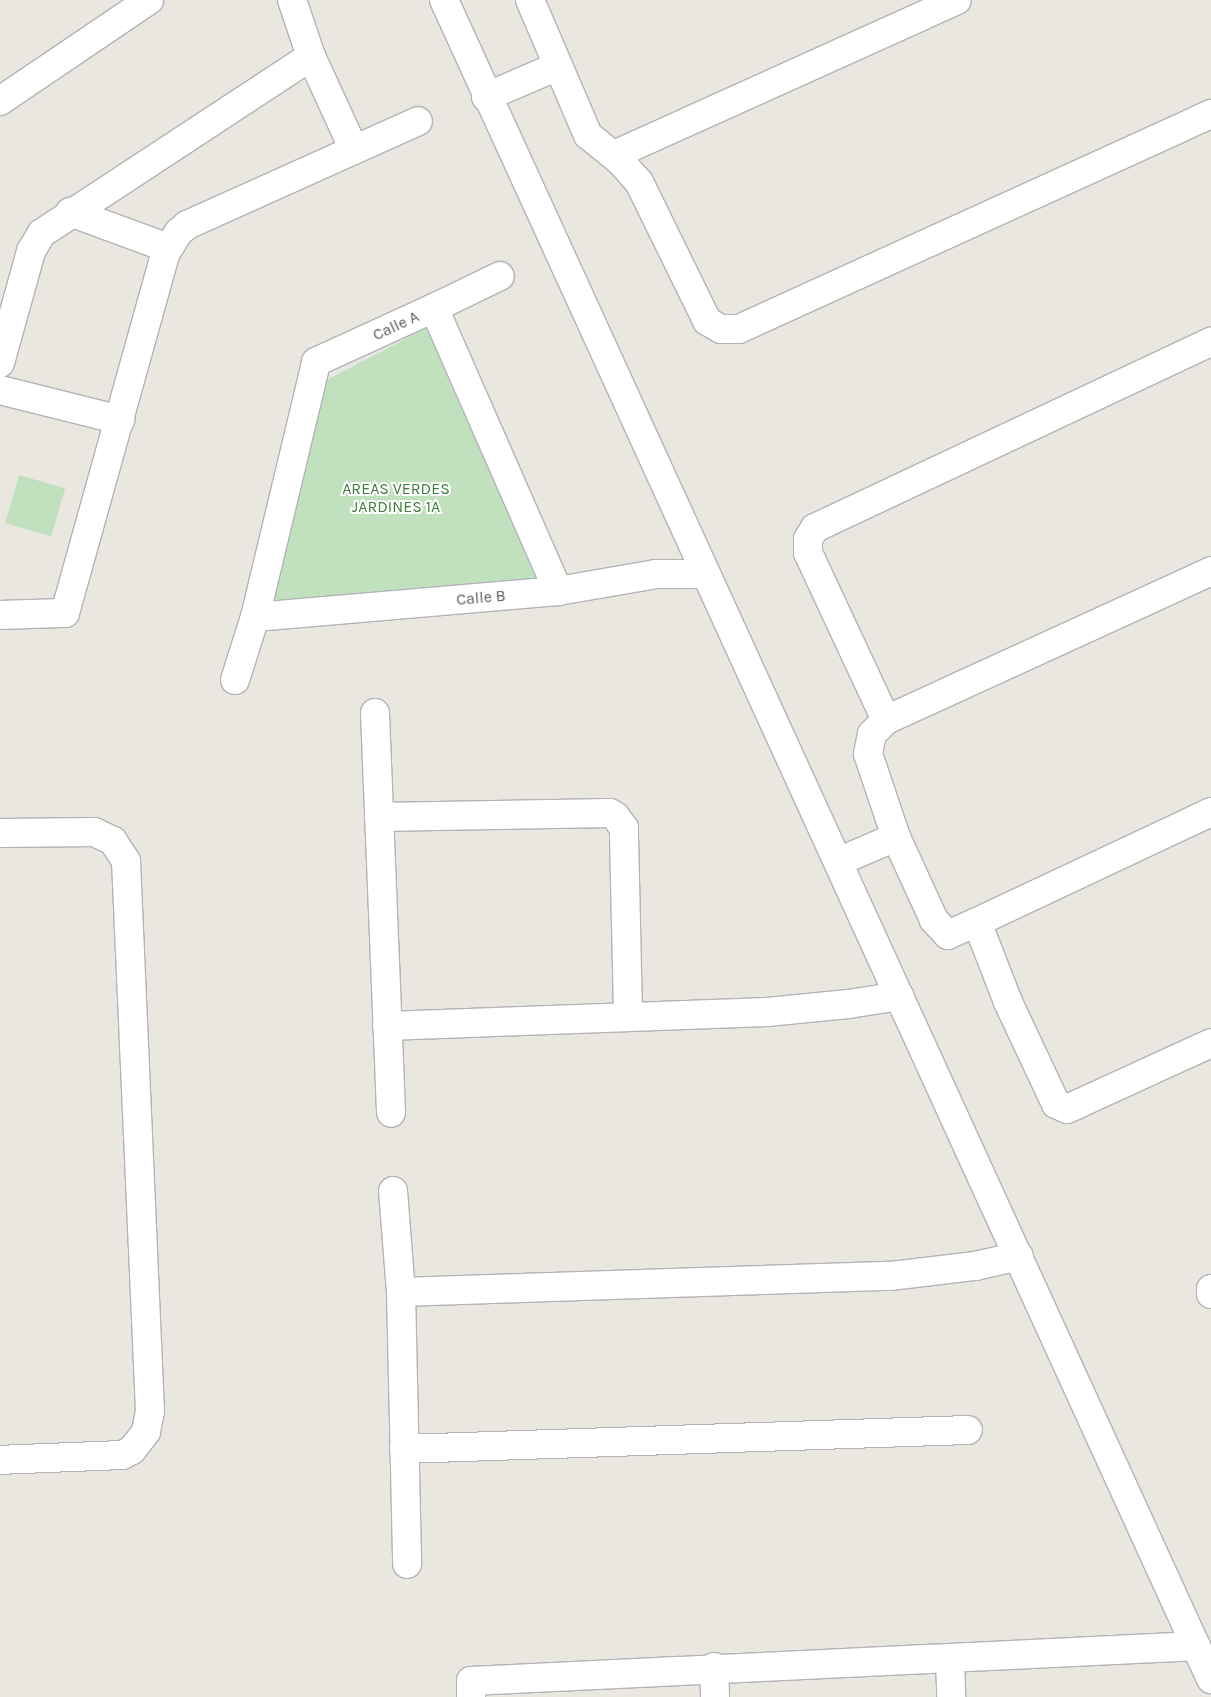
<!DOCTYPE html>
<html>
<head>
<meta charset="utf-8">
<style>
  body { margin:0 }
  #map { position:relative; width:1211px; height:1697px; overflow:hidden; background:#eae7e0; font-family:Karla,sans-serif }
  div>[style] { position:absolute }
  .green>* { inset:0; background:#c1e0be; transform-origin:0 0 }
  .roads { filter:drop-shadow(1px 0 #b1b3b6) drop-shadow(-1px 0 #b1b3b6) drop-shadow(0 1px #b1b3b6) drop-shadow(0 -1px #b1b3b6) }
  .minor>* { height:28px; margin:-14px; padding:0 14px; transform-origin:14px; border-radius:14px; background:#fff }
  span { translate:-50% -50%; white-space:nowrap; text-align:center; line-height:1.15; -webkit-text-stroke:4px #fff; paint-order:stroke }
  .street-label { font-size:16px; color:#595c5f }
  .park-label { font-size:16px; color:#3e7c3b }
</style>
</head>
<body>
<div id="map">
  <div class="green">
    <div style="clip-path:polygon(426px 328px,539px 579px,403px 595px,272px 600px,327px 380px)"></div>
    <div style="left:19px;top:475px;width:48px;height:50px;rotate:16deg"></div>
  </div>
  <div class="roads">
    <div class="minor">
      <div style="left:292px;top:0;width:59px;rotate:71.3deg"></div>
      <div style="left:311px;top:56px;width:103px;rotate:65.4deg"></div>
      <div style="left:444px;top:0;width:1846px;rotate:65.45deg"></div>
      <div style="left:530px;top:0;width:147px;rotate:66.8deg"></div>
      <div style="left:588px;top:135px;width:41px;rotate:39.1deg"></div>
      <div style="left:620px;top:161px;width:28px;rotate:48deg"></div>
      <div style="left:639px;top:182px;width:155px;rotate:63.9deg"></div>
      <div style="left:707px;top:321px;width:16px;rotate:30deg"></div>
      <div style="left:721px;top:329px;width:18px"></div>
      <div style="left:739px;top:329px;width:519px;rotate:-24.49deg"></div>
      <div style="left:486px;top:97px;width:78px;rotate:-23.3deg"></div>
      <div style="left:0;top:101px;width:180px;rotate:-34.1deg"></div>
      <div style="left:614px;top:155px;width:376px;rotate:-24.3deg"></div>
      <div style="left:70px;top:212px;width:104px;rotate:20.2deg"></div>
      <div style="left:434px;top:308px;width:73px;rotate:-25.9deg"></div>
      <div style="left:0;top:363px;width:116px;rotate:-74.5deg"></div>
      <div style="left:31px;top:251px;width:21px;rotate:-59deg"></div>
      <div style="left:42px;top:233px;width:322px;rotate:-33.3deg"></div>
      <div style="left:0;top:390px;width:124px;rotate:14deg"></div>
      <div style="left:0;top:615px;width:65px;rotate:-1.8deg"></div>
      <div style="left:65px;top:613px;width:373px;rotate:-74.4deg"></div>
      <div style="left:165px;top:254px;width:26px;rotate:-58deg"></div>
      <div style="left:179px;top:232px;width:11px;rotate:-41deg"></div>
      <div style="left:187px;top:225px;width:253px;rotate:-24.2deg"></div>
      <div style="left:255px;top:617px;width:304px;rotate:-4.9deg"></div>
      <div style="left:558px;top:591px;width:99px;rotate:-9.8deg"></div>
      <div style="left:656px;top:574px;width:49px"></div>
      <div style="left:235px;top:680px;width:66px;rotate:-72.4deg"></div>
      <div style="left:255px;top:617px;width:262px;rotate:-76.5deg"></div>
      <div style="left:316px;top:362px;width:130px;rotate:-24.6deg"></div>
      <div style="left:434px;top:308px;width:309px;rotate:66.3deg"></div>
      <div style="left:375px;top:713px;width:400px;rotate:87.7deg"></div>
      <div style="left:886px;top:720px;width:184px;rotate:-115deg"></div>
      <div style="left:808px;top:553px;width:14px;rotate:-90deg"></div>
      <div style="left:808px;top:539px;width:13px;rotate:-58deg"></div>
      <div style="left:815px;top:528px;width:438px;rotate:-25.2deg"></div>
      <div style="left:1211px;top:812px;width:259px;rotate:154.8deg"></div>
      <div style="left:977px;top:922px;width:86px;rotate:68.8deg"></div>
      <div style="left:1008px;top:1002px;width:113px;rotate:64.8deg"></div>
      <div style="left:1056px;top:1104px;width:12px;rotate:24deg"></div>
      <div style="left:1067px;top:1109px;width:12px;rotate:-24deg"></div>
      <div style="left:1078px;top:1104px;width:146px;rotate:-24.6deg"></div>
      <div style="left:379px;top:817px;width:231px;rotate:-1deg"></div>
      <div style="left:610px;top:813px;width:6px;rotate:31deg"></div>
      <div style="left:615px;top:816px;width:15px;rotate:53deg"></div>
      <div style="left:624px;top:828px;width:8px;rotate:90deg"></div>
      <div style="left:624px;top:836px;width:181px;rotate:88.7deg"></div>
      <div style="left:0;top:833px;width:94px;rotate:-0.6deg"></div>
      <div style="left:94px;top:832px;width:21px;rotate:25deg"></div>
      <div style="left:113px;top:841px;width:24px;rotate:57deg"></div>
      <div style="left:126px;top:861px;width:551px;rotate:87.5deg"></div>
      <div style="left:150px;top:1411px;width:21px;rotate:101deg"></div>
      <div style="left:146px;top:1432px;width:23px;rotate:128deg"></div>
      <div style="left:132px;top:1450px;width:11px;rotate:153deg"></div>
      <div style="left:122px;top:1455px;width:122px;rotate:177.7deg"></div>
      <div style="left:840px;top:861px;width:61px;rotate:-23.2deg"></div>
      <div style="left:977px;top:922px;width:32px;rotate:156deg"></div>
      <div style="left:948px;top:935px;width:21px;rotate:-133deg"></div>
      <div style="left:934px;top:920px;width:91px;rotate:-114.6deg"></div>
      <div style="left:896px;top:837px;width:88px;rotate:-108.6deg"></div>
      <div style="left:868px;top:754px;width:20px;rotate:-79deg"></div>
      <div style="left:872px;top:734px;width:20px;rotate:-45deg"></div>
      <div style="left:886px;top:720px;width:358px;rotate:-24.6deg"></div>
      <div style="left:387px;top:1026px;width:380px;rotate:-2.1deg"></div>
      <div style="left:767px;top:1012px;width:82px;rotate:-5.6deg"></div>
      <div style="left:849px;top:1004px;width:51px;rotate:-9.1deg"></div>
      <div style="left:393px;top:1191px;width:101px;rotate:85.5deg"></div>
      <div style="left:401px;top:1292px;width:272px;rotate:88.7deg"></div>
      <div style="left:1211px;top:1289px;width:5px;rotate:90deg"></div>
      <div style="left:401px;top:1292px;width:489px;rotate:-1.9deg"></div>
      <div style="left:890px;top:1276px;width:86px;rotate:-6.7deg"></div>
      <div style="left:975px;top:1266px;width:45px;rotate:-12.8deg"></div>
      <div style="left:404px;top:1449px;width:564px;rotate:-1.93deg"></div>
      <div style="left:950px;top:1659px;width:38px;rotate:88deg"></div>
      <div style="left:714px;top:1667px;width:30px;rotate:88deg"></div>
      <div style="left:471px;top:1697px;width:16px;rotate:-90deg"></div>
      <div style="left:471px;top:1681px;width:726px;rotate:-2.76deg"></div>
    </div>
  </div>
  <div class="street-label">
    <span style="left:396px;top:326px;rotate:-25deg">Calle A</span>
    <span style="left:481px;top:598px;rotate:-5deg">Calle B</span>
  </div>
  <div class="park-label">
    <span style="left:396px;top:498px">AREAS VERDES<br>JARDINES 1A</span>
  </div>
</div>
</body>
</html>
